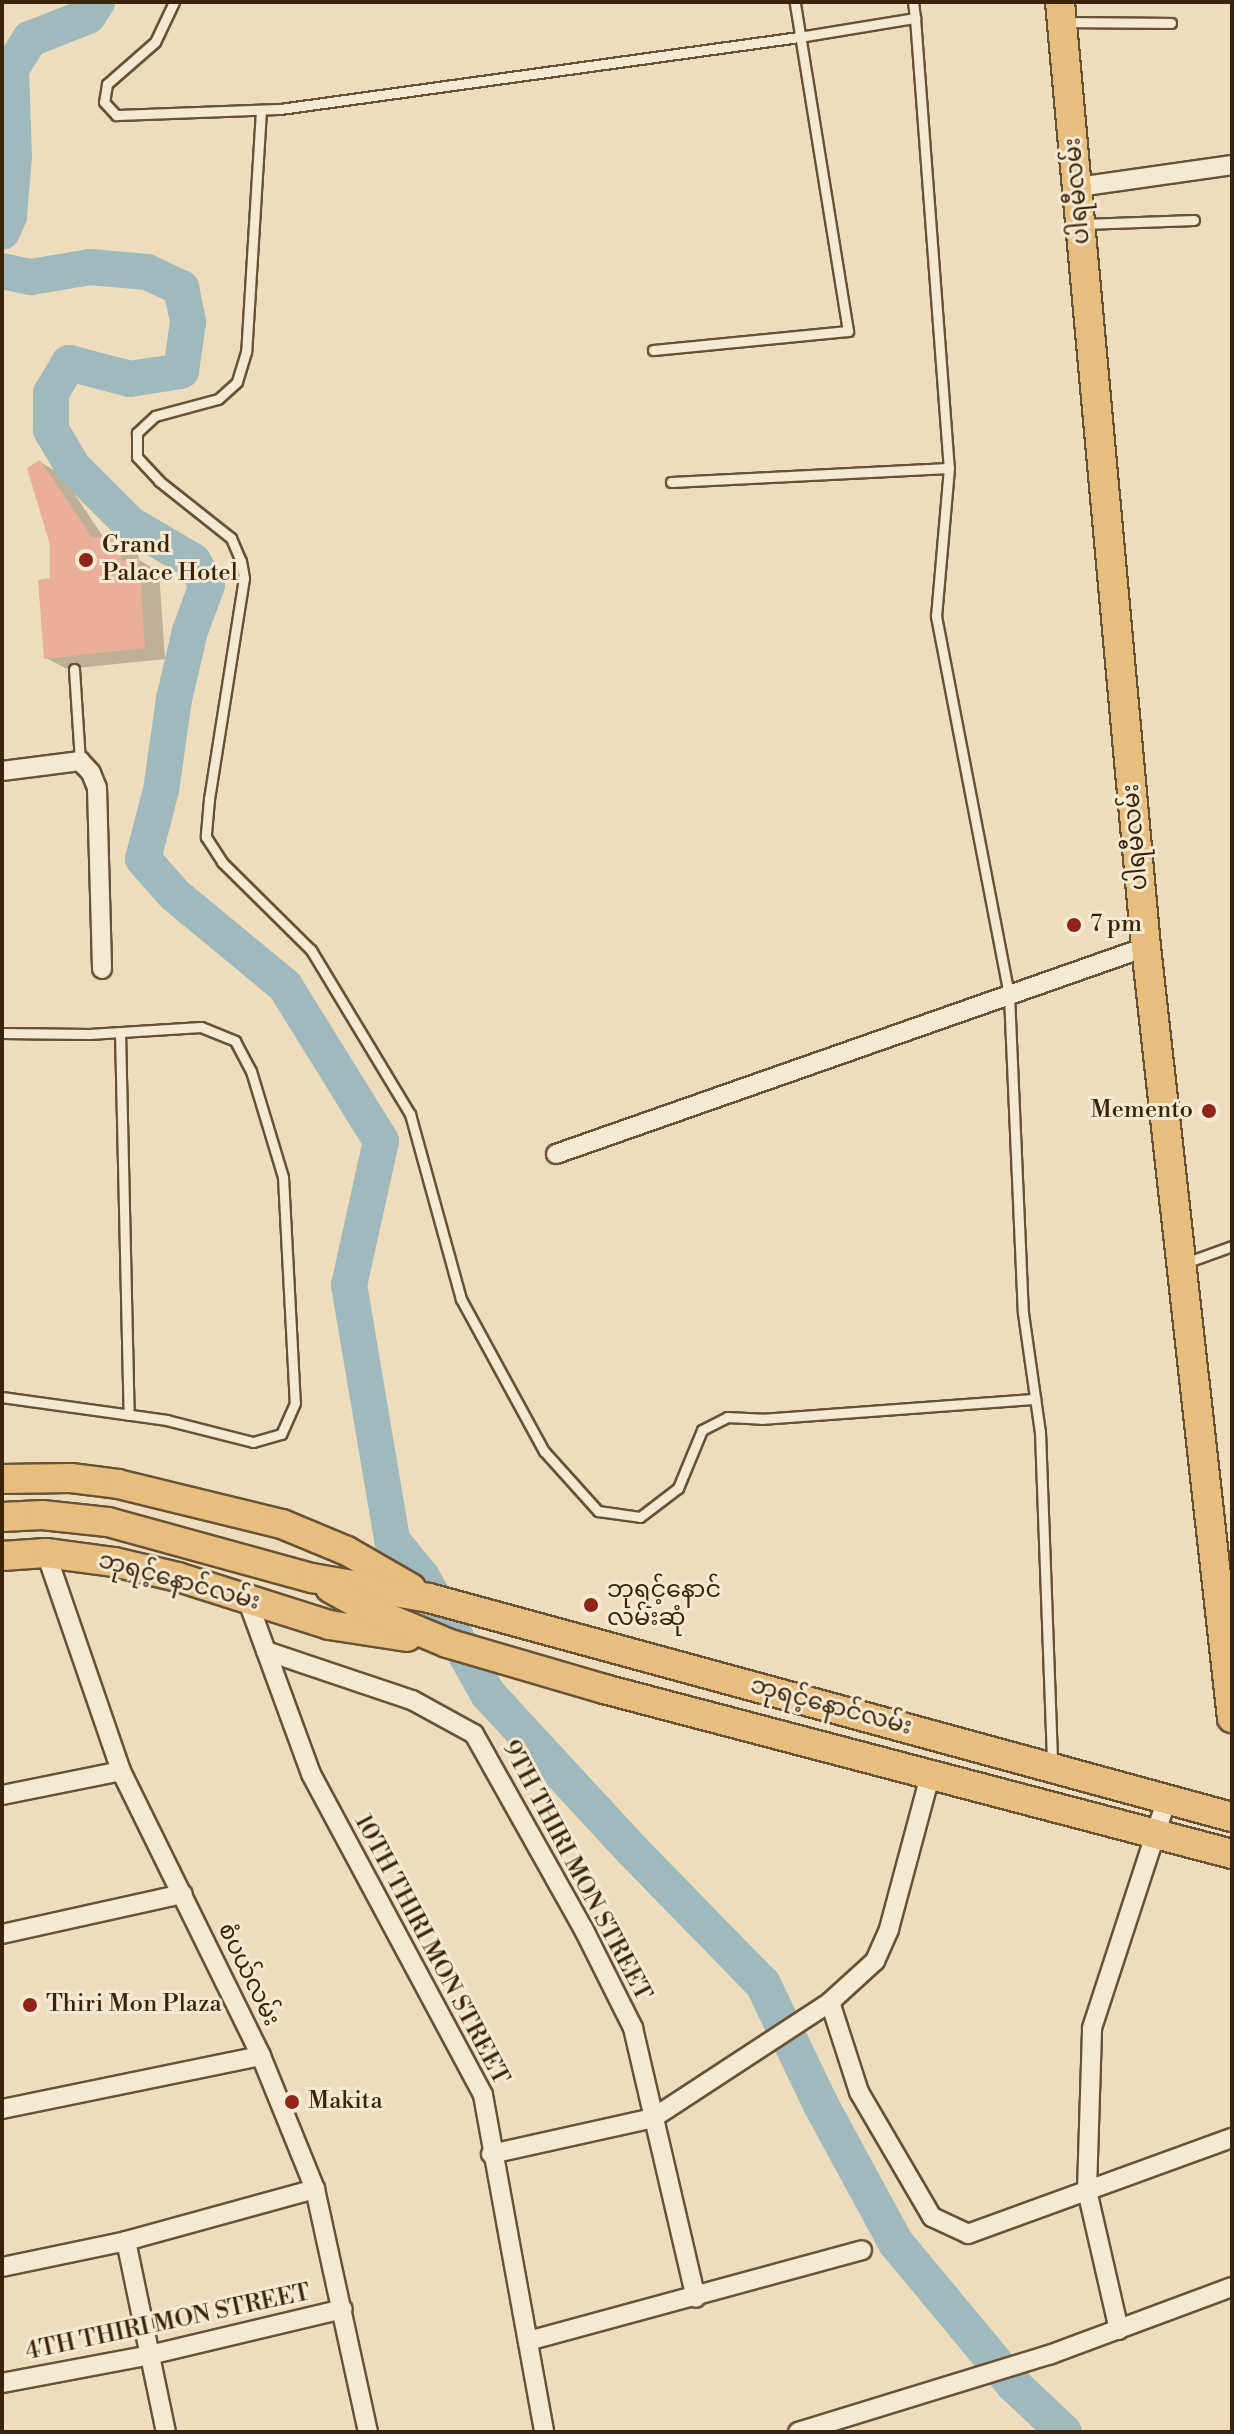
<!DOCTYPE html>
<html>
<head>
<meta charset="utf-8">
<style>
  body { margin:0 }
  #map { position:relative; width:1234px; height:2434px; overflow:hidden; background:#eeddbc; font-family:"Libre Bodoni","Noto Sans Myanmar",serif }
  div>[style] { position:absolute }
  .shadow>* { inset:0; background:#0003 }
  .river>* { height:36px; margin:-18px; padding:0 18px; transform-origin:18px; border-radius:18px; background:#9fb9bc }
  .building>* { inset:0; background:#e9af98 }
  .roads { filter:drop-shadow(2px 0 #685236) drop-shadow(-2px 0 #685236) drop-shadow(0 2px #685236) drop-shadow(0 -2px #685236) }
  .service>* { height:9px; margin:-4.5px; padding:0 4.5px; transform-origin:4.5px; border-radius:4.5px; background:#f4e9d3 }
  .minor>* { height:18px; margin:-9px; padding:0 9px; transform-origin:9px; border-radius:9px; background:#f4e9d3 }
  .primary>* { height:28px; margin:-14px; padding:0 14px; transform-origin:14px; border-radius:14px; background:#e7be7e }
  .dots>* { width:22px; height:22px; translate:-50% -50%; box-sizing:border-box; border:4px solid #f4e9d3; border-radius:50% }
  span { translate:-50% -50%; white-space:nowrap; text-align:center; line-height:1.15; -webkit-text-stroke:6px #f4e9d3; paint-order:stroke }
  .street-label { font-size:24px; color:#3b230a }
  .poi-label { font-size:24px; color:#3b230a }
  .left { translate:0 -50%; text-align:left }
  .right { translate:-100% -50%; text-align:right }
  .frame { position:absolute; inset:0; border:4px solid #3b230a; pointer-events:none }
</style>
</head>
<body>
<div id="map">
  <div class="shadow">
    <div style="clip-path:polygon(40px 462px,61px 474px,104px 538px,117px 538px,138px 550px,139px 560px,159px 572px,165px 659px,67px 669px,46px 658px,52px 545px)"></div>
  </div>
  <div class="river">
    <div style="left:2px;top:232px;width:17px;rotate:-66deg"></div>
    <div style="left:9px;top:216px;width:59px;rotate:-85.2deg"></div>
    <div style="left:14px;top:157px;width:88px;rotate:-92deg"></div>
    <div style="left:11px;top:69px;width:36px;rotate:-58deg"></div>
    <div style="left:30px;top:39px;width:62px;rotate:-21.6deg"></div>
    <div style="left:88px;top:16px;width:17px;rotate:-57deg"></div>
    <div style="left:2px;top:271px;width:30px;rotate:12deg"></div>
    <div style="left:31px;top:277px;width:60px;rotate:-9.6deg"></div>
    <div style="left:90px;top:267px;width:57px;rotate:5deg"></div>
    <div style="left:147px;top:272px;width:38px;rotate:25deg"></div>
    <div style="left:181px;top:288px;width:35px;rotate:78deg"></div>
    <div style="left:188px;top:322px;width:49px;rotate:98.1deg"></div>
    <div style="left:181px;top:371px;width:52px;rotate:171.1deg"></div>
    <div style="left:130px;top:379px;width:63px;rotate:-165.3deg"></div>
    <div style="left:69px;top:363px;width:35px;rotate:121deg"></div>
    <div style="left:51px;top:393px;width:37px;rotate:90deg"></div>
    <div style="left:51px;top:430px;width:43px;rotate:59.3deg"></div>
    <div style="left:73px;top:467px;width:81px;rotate:45deg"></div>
    <div style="left:130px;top:524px;width:73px;rotate:30.4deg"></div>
    <div style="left:193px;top:561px;width:28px;rotate:60deg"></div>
    <div style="left:207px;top:585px;width:49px;rotate:110.3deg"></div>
    <div style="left:190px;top:631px;width:70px;rotate:103.2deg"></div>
    <div style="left:174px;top:699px;width:92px;rotate:98.1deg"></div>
    <div style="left:161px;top:790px;width:71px;rotate:104.6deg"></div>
    <div style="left:143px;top:859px;width:48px;rotate:48.4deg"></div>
    <div style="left:175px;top:895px;width:143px;rotate:39.6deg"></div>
    <div style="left:285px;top:986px;width:182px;rotate:58.2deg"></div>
    <div style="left:381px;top:1141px;width:148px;rotate:102.5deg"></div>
    <div style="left:349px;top:1285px;width:259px;rotate:80.4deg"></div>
    <div style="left:392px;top:1540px;width:48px;rotate:51deg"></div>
    <div style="left:422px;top:1577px;width:134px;rotate:60.6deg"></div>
    <div style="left:488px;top:1694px;width:214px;rotate:47.3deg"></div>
    <div style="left:633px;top:1851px;width:186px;rotate:45.7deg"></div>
    <div style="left:763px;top:1984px;width:134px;rotate:64.4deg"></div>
    <div style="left:821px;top:2105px;width:157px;rotate:61.5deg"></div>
    <div style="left:896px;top:2243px;width:183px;rotate:50.3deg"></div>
    <div style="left:1013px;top:2384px;width:70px;rotate:43.3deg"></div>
  </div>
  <div class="building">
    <div style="clip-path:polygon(40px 460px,92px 537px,118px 536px,122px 561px,139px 558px,145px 648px,44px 659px,38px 580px,50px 578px,50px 545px,27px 468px)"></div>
  </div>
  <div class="roads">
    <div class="service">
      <div style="left:174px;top:2px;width:44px;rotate:115.4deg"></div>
      <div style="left:155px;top:42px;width:64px;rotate:138.8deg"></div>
      <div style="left:107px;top:84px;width:18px;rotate:99deg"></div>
      <div style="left:104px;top:102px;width:18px;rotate:47deg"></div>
      <div style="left:116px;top:115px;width:164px;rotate:-2.1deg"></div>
      <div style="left:280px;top:109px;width:524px;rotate:-7.9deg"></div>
      <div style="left:799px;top:37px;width:118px;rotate:-9.3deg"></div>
      <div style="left:915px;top:18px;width:16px;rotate:-97deg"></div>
      <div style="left:915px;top:18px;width:451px;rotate:85.7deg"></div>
      <div style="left:949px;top:468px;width:149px;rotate:95deg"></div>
      <div style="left:936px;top:616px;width:386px;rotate:79.1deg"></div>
      <div style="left:1009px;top:995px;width:318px;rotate:87.5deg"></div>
      <div style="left:1023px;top:1313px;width:120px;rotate:81.9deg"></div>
      <div style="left:1040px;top:1432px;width:332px;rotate:87.9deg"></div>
      <div style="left:1065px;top:22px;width:106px;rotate:0.5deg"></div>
      <div style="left:261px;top:110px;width:242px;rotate:93.5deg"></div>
      <div style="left:246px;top:352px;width:31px;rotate:107deg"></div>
      <div style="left:237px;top:382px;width:25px;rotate:138deg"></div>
      <div style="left:218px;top:399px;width:65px;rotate:164.9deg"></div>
      <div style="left:155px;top:416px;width:25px;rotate:137deg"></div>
      <div style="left:137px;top:433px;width:24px;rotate:90deg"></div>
      <div style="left:137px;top:457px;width:33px;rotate:47deg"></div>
      <div style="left:159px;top:481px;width:92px;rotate:38.4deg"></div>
      <div style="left:231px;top:538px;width:25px;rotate:67deg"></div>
      <div style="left:241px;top:561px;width:17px;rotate:80deg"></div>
      <div style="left:244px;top:578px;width:224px;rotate:99deg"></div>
      <div style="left:209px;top:799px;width:38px;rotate:95deg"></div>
      <div style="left:206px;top:837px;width:30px;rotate:57deg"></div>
      <div style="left:222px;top:862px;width:125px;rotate:44.7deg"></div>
      <div style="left:311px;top:950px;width:192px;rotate:58.9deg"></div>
      <div style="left:410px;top:1114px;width:192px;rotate:74.6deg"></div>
      <div style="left:461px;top:1299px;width:173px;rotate:61.4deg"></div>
      <div style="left:544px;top:1451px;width:81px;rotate:48deg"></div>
      <div style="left:598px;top:1511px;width:42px;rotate:8.1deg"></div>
      <div style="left:640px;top:1517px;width:48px;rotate:-37.3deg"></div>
      <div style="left:678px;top:1488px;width:63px;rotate:-67.5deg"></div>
      <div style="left:702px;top:1430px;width:28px;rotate:-27deg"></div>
      <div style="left:727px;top:1417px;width:35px;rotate:3deg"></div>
      <div style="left:762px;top:1419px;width:274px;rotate:-4.2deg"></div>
      <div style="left:1084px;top:224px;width:110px;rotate:-2.1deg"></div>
      <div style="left:653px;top:350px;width:196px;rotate:-5.6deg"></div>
      <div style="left:848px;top:331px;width:333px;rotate:-99.2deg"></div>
      <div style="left:671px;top:482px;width:278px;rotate:-2.9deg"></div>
      <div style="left:74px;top:669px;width:92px;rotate:86.3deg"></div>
      <div style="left:120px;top:1032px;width:383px;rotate:88.7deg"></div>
      <div style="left:2px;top:1033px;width:87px;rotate:0.7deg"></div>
      <div style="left:89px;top:1034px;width:112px;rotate:-3.6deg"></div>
      <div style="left:201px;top:1027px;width:37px;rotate:22deg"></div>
      <div style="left:235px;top:1041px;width:34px;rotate:62deg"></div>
      <div style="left:251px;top:1071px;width:111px;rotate:73.2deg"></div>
      <div style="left:283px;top:1177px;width:226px;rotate:87deg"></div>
      <div style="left:295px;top:1403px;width:34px;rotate:114deg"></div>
      <div style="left:281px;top:1434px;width:29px;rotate:164deg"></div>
      <div style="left:253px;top:1442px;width:89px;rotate:-165.7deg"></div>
      <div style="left:167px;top:1420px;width:167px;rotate:-172.1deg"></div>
      <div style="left:1185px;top:1263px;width:50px;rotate:-19.9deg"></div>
    </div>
    <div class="minor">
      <div style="left:1078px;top:187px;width:156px;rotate:-8.1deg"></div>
      <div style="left:2px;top:771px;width:79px;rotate:-7.3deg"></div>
      <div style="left:80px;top:761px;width:16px;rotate:47deg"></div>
      <div style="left:91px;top:773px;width:16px;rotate:68deg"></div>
      <div style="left:97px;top:788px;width:181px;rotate:88.4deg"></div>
      <div style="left:556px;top:1154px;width:625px;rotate:-19.33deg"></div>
      <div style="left:46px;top:1553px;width:231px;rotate:71deg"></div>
      <div style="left:121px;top:1771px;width:318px;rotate:63.8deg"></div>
      <div style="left:261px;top:2056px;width:144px;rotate:67.9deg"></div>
      <div style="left:315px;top:2189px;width:249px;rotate:77.7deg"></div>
      <div style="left:247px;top:1599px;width:186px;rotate:69.9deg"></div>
      <div style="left:311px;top:1774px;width:364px;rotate:61.8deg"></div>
      <div style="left:483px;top:2095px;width:342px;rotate:79.7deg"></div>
      <div style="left:266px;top:1651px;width:154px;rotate:18.6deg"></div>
      <div style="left:412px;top:1700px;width:71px;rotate:28.7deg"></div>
      <div style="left:474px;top:1734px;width:225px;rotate:60.7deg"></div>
      <div style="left:584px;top:1930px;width:110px;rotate:63.4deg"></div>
      <div style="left:633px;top:2028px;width:277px;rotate:76.9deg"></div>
      <div style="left:2px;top:1795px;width:121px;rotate:-11.4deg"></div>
      <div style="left:2px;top:1934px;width:185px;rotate:-12.5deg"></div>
      <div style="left:830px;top:2002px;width:95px;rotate:72.1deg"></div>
      <div style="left:859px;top:2092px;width:145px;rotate:59.7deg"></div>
      <div style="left:932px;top:2217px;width:40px;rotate:25deg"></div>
      <div style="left:968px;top:2234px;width:281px;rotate:-20deg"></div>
      <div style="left:2px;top:2109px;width:264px;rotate:-11.6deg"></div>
      <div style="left:491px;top:2154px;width:166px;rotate:-12.5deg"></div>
      <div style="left:653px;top:2118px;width:212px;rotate:-33.2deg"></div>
      <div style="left:830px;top:2002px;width:61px;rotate:-42.3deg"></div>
      <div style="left:875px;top:1961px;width:35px;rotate:-66deg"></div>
      <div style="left:889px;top:1929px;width:158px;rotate:-75deg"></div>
      <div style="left:126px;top:2241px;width:195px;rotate:78.2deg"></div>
      <div style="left:2px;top:2267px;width:127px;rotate:-11.8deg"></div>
      <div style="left:126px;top:2241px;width:196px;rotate:-15.4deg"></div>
      <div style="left:1119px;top:2330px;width:144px;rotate:-102.9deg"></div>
      <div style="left:1087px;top:2190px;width:162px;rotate:-88.2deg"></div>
      <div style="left:1092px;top:2028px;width:241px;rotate:-71.9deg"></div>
      <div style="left:528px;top:2341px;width:346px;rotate:-15.2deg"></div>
      <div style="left:2px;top:2383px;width:151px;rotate:-10.7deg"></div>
      <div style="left:150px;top:2355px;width:198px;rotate:-13.4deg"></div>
      <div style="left:798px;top:2432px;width:263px;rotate:-17.1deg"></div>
      <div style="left:1049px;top:2355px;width:195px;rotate:-20.4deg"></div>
    </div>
    <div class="primary">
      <div style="left:1060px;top:2px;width:949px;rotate:84.8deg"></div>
      <div style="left:1146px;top:947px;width:776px;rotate:83.64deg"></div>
      <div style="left:2px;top:1479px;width:69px;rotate:-0.8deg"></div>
      <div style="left:71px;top:1478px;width:47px;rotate:7.3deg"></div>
      <div style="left:118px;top:1484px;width:169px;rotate:13.7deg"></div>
      <div style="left:282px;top:1524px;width:70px;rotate:22.6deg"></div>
      <div style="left:347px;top:1551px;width:74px;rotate:30deg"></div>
      <div style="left:2px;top:1517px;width:40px;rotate:-2.9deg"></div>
      <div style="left:42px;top:1515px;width:66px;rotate:6.1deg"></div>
      <div style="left:108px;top:1522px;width:212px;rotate:15.4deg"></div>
      <div style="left:312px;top:1578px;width:119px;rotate:9.7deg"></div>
      <div style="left:429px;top:1598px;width:832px;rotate:15.26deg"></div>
      <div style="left:2px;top:1556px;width:44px;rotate:-3.9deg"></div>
      <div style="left:46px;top:1553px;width:69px;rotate:7.5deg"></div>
      <div style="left:114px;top:1562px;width:66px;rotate:13.2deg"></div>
      <div style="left:178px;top:1577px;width:158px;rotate:17.6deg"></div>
      <div style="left:329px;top:1625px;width:79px;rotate:8.7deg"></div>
      <div style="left:330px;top:1588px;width:47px;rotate:29.3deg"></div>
      <div style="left:371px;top:1611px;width:82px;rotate:22.8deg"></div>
      <div style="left:447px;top:1643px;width:164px;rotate:16.3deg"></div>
      <div style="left:604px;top:1689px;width:649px;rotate:14.72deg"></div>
    </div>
  </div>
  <div class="dots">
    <div style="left:86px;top:560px;background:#8f2418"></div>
    <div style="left:1074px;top:925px;background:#8f2418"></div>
    <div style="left:1209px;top:1111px;background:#8f2418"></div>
    <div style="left:591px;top:1605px;background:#8f2418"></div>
    <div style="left:30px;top:2005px;background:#8f2418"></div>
    <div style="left:292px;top:2102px;background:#8f2418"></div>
  </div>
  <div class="street-label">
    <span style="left:1078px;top:191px;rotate:-95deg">ပါရမီလမ်း</span>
    <span style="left:1136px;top:837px;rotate:-95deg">ပါရမီလမ်း</span>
    <span style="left:179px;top:1582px;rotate:15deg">ဘုရင့်နောင်လမ်း</span>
    <span style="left:831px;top:1707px;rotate:15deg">ဘုရင့်နောင်လမ်း</span>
    <span style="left:576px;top:1871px;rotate:62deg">9TH THIRI MON STREET</span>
    <span style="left:431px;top:1950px;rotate:62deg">10TH THIRI MON STREET</span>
    <span style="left:248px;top:1975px;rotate:64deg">စံပယ်လမ်း</span>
    <span style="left:168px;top:2323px;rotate:-12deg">4TH THIRI MON STREET</span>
  </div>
  <div class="poi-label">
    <span class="left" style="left:102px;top:560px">Grand<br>Palace Hotel</span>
    <span class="left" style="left:1090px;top:925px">7 pm</span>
    <span class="right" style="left:1193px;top:1111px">Memento</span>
    <span class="left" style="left:607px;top:1605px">ဘုရင့်နောင်<br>လမ်းဆုံ</span>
    <span class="left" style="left:46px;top:2005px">Thiri Mon Plaza</span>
    <span class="left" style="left:308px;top:2102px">Makita</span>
  </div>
  <div class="frame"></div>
</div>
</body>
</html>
